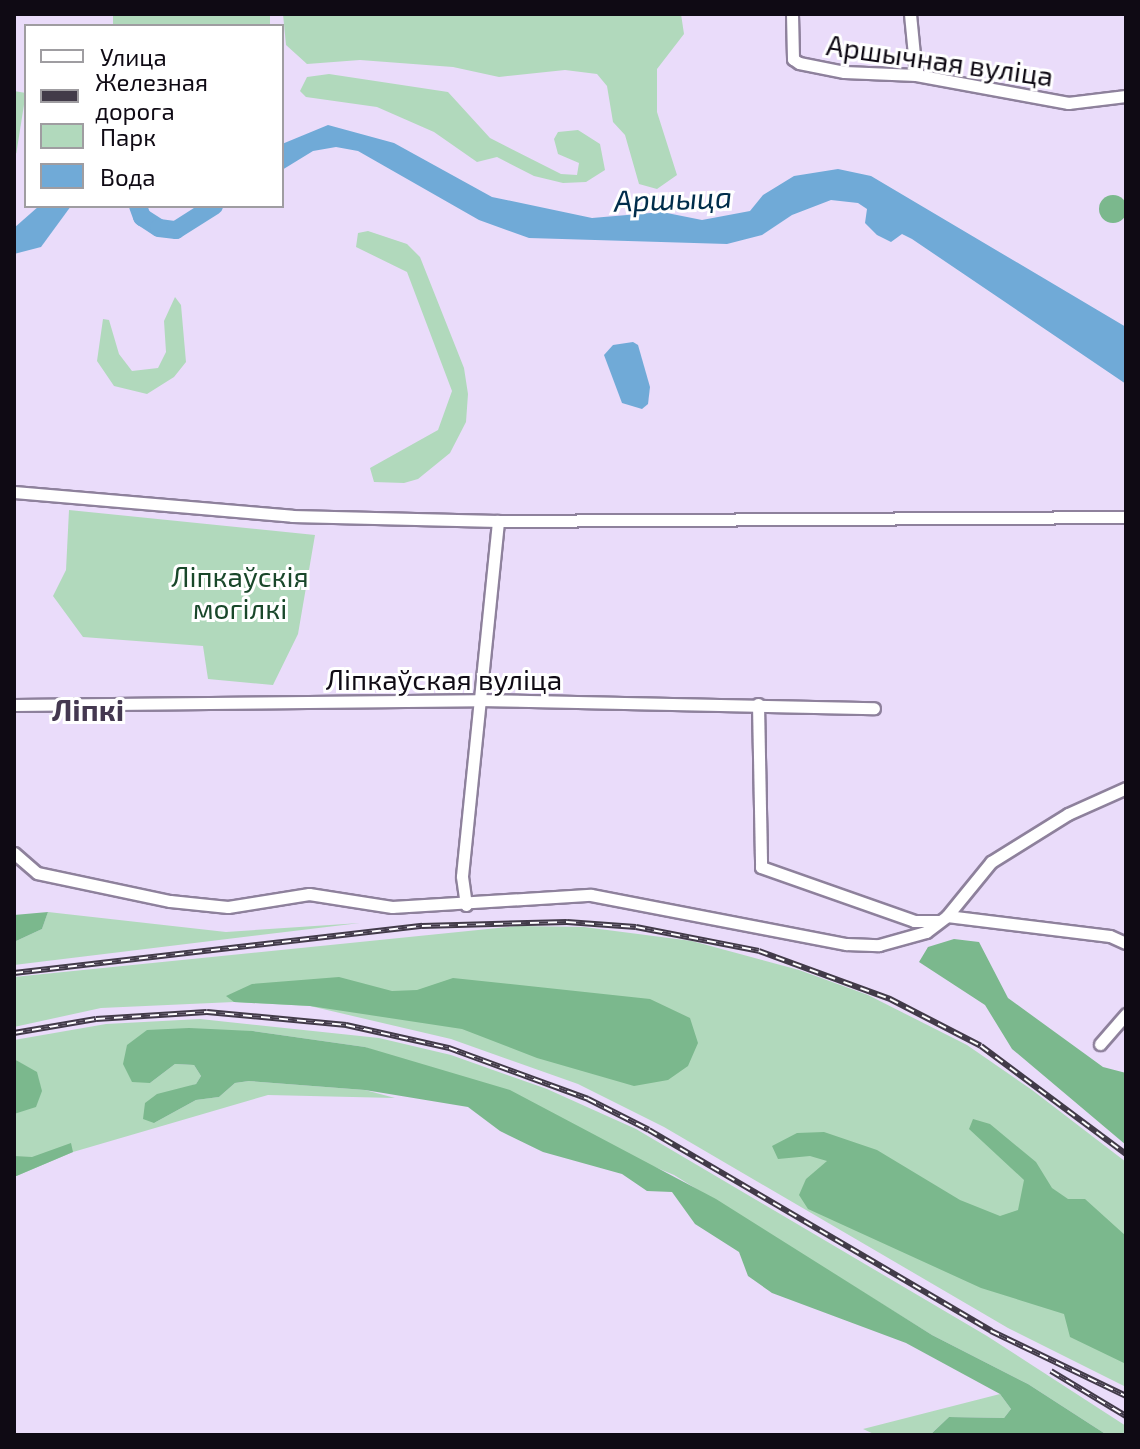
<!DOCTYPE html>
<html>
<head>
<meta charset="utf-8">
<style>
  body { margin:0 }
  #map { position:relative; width:1140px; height:1449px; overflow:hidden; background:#eadcfa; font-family:"Exo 2",sans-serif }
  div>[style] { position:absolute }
  .green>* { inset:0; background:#b1d9bc; transform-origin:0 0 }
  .forest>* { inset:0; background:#7bb88d }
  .round { border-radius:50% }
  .water>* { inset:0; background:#70aad7 }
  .river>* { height:18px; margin:-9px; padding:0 9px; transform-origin:9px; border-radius:9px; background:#70aad7 }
  .roads { filter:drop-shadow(2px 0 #8e819c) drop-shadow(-2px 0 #8e819c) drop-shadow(0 2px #8e819c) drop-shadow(0 -2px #8e819c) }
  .minor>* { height:11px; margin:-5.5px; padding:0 5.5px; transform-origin:5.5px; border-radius:5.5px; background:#fff }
  .rail>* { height:6px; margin-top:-3px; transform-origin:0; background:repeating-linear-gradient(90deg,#fff 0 9px,#423b49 0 18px); box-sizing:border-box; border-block:2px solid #423b49 }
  span { translate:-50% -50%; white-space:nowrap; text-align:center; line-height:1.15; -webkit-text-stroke:6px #fff; paint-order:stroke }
  .street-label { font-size:28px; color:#0f0a14 }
  .park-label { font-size:28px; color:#19472a }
  .water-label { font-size:30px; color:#002d4b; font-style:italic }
  .neighbourhood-label { font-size:30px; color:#443850; font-weight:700 }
  .frame { position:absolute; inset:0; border:16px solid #0f0a14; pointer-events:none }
  .legend { position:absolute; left:24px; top:24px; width:260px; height:184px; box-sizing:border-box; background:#fff; border:2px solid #9f9da1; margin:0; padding:10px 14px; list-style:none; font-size:24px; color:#0f0a14 }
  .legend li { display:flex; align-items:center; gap:16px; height:40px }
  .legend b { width:40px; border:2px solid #9f9da1 }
</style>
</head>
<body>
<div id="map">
  <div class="green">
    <div style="left:113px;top:14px;width:157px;height:12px"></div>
    <div style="clip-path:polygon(283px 14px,681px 14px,684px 34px,657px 69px,657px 112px,677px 175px,657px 189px,639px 184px,625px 135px,613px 122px,607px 86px,597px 74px,565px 70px,499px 77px,453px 67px,360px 60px,307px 64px,286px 45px)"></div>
    <div style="clip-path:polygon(329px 74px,448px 92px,490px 138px,561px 174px,577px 175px,579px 163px,558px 154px,554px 139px,558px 132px,578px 130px,600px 144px,605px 170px,586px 182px,563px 183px,534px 176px,497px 157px,477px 162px,434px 132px,377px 107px,306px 97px,300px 91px,307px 77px)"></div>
    <div style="left:14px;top:91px;width:12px;height:61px;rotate:9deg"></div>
    <div style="clip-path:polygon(368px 231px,407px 244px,420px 257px,464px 368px,468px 394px,466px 422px,450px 453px,418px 479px,404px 483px,374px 482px,370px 468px,438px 430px,452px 391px,407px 272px,356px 247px,358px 233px)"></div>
    <div style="clip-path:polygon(175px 297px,181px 305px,186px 362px,174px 377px,147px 394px,114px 386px,97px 361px,103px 319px,109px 320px,119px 354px,132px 371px,158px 368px,166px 352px,164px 321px)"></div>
    <div style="clip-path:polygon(69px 510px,315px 535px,298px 634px,273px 685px,208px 679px,203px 646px,83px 637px,53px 596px,66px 570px)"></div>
    <div style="clip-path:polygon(48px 912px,226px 932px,360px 923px,14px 965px,14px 942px,42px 929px)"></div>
    <div style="clip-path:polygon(517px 926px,584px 927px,692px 941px,799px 970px,868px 995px,967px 1045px,1032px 1090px,1126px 1162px,1126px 1387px,1008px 1328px,664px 1127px,578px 1084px,451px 1039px,310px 1006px,234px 1002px,101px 1008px,14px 1027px,14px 977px)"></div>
    <div style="clip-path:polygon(200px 1019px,379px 1038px,451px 1055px,547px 1089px,636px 1129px,987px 1336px,1126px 1426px,1126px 1435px,1107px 1435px,1028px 1384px,932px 1335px,674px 1175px,365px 1047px,253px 1031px,147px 1030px,150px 1083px,175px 1064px,194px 1065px,201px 1076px,196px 1084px,179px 1090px,154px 1123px,196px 1100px,219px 1097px,235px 1083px,249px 1081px,365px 1090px,395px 1098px,268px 1095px,73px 1152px,14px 1177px,14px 1040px,106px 1024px)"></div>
    <div style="clip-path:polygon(1000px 1394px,1011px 1409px,1004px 1418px,949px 1417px,930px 1435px,876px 1435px,863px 1429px)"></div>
  </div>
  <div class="forest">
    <div class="round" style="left:1099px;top:195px;width:28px;height:28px"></div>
    <div style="clip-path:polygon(48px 912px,42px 929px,14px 942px,14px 915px)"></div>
    <div style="clip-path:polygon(954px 939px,979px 942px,1008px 998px,1103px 1067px,1126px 1073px,1126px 1145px,1012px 1049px,985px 1005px,919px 962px,928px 947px)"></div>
    <div style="clip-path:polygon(339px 977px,392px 991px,417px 990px,453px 978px,650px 999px,690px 1018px,698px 1043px,688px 1066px,668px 1080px,634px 1086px,537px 1058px,462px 1029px,310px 1006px,234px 1002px,226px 996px,252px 984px)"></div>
    <div style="clip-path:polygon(189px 1028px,253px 1031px,365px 1047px,510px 1090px,716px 1199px,932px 1335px,1028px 1384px,1107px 1435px,930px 1435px,949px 1417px,1004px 1418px,1011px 1409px,1000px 1394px,906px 1343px,772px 1293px,748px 1276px,739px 1252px,695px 1224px,672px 1192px,647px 1191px,622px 1174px,543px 1152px,500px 1131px,468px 1107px,365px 1090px,249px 1081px,235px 1083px,219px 1097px,196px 1100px,154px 1123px,143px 1119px,145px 1103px,157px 1094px,196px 1084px,201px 1076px,194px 1065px,175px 1064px,150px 1083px,132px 1082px,123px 1064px,127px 1045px,147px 1030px)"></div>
    <div style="clip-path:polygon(14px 1059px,37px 1072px,42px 1091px,36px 1107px,14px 1114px)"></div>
    <div style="clip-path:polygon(973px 1119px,990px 1124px,1036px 1162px,1052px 1188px,1068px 1199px,1085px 1199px,1126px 1236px,1126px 1364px,1070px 1337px,1064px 1314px,981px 1288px,808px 1209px,799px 1195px,806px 1179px,827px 1161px,810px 1156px,778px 1159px,772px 1146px,797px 1133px,824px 1132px,877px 1150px,960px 1200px,1000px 1216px,1018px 1210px,1024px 1180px,969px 1129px)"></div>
    <div style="clip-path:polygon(71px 1143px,73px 1152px,14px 1177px,14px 1156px,32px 1157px)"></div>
  </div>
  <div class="water">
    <div style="clip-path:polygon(328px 125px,394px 143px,492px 197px,592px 218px,662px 212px,702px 220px,750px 211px,763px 195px,794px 176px,838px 169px,871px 176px,1126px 327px,1126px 384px,912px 239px,902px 234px,891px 242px,877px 235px,865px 223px,867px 209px,858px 203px,831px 200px,792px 215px,762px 235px,727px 244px,529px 238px,479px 220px,358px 151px,336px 147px,313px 151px,282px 170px,282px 144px)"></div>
    <div style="clip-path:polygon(39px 206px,71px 206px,41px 247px,14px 254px,14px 228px)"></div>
    <div style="clip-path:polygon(633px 342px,638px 345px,650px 387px,648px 404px,642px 409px,622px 403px,604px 355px,613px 345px)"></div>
  </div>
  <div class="river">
    <div style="left:138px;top:206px;width:12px;rotate:70deg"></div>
    <div style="left:142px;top:217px;width:20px;rotate:33deg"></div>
    <div style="left:159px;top:228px;width:17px;rotate:7deg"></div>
    <div style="left:176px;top:230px;width:45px;rotate:-32.3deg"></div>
  </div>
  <div class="roads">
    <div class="minor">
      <div style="left:792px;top:14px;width:45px;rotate:88.7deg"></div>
      <div style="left:793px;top:59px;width:7px;rotate:34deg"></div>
      <div style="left:799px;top:63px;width:46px;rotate:11.3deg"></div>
      <div style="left:844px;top:72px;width:72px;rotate:2.4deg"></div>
      <div style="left:916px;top:75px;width:155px;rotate:10.4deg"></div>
      <div style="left:1068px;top:103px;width:58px;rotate:-6.9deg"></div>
      <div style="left:910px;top:14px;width:61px;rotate:84.4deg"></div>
      <div style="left:14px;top:492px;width:279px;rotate:4.9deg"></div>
      <div style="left:292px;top:516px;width:206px;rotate:1.4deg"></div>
      <div style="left:498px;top:521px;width:628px;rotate:-0.36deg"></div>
      <div style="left:758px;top:704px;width:163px;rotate:88.9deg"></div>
      <div style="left:761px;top:867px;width:162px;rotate:19.4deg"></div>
      <div style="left:914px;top:921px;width:25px"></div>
      <div style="left:14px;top:705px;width:465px;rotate:-0.6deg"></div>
      <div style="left:479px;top:700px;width:395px;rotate:1.2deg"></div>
      <div style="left:14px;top:853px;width:30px;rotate:41deg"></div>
      <div style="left:37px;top:873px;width:136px;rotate:11.9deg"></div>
      <div style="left:170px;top:901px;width:58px;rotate:5.9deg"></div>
      <div style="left:228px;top:907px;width:82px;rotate:-9.1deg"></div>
      <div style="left:309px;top:894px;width:84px;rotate:8.9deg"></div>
      <div style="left:392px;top:907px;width:199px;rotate:-3.5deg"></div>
      <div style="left:591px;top:895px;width:260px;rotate:10.9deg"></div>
      <div style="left:846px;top:944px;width:33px;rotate:2deg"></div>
      <div style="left:879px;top:945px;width:49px;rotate:-15.5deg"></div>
      <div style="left:926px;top:932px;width:26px;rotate:-37deg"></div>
      <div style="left:947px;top:916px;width:70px;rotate:-50.8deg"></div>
      <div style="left:991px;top:862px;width:91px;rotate:-31.9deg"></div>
      <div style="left:1068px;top:814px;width:64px;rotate:-24.1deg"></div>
      <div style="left:466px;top:905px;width:29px;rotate:-98deg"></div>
      <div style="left:462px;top:876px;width:357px;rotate:-84.2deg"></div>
      <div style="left:947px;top:916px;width:164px;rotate:7deg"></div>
      <div style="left:1110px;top:936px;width:17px;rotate:24deg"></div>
      <div style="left:1100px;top:1044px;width:40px;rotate:-49deg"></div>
    </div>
  </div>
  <div class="rail">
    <div style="left:14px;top:973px;width:411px;rotate:-6.6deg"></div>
    <div style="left:422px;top:926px;width:145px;rotate:-1.6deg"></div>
    <div style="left:567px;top:922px;width:69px;rotate:4.1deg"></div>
    <div style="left:636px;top:927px;width:125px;rotate:11deg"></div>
    <div style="left:759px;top:951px;width:140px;rotate:20.1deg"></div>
    <div style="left:890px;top:999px;width:102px;rotate:27.3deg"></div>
    <div style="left:981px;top:1046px;width:181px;rotate:36.7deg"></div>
    <div style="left:14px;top:1033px;width:83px;rotate:-9.7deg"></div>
    <div style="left:96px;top:1019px;width:111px;rotate:-3.6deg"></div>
    <div style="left:207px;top:1012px;width:140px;rotate:5.3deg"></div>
    <div style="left:346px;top:1025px;width:106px;rotate:12.6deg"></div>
    <div style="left:449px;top:1048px;width:148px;rotate:20.1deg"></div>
    <div style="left:588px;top:1099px;width:68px;rotate:26.9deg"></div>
    <div style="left:649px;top:1130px;width:397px;rotate:30.4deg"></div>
    <div style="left:991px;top:1331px;width:150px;rotate:25.7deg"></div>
    <div style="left:1051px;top:1371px;width:87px;rotate:31deg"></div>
  </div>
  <div class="street-label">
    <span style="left:940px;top:60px;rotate:8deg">Аршычная вуліца</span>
    <span style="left:444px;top:679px">Ліпкаўская вуліца</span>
  </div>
  <div class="park-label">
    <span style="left:240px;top:592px">Ліпкаўскія<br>могілкі</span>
  </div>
  <div class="water-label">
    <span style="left:673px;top:198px;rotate:-2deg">Аршыца</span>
  </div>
  <div class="neighbourhood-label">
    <span style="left:88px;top:709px">Ліпкі</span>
  </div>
  <div class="frame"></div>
  <ul class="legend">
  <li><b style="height:10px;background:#fff"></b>Улица</li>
  <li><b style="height:10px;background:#423b49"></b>Железная дорога</li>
  <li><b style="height:22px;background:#b1d9bc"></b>Парк</li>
  <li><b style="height:22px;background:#70aad7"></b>Вода</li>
  </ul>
</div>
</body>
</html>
